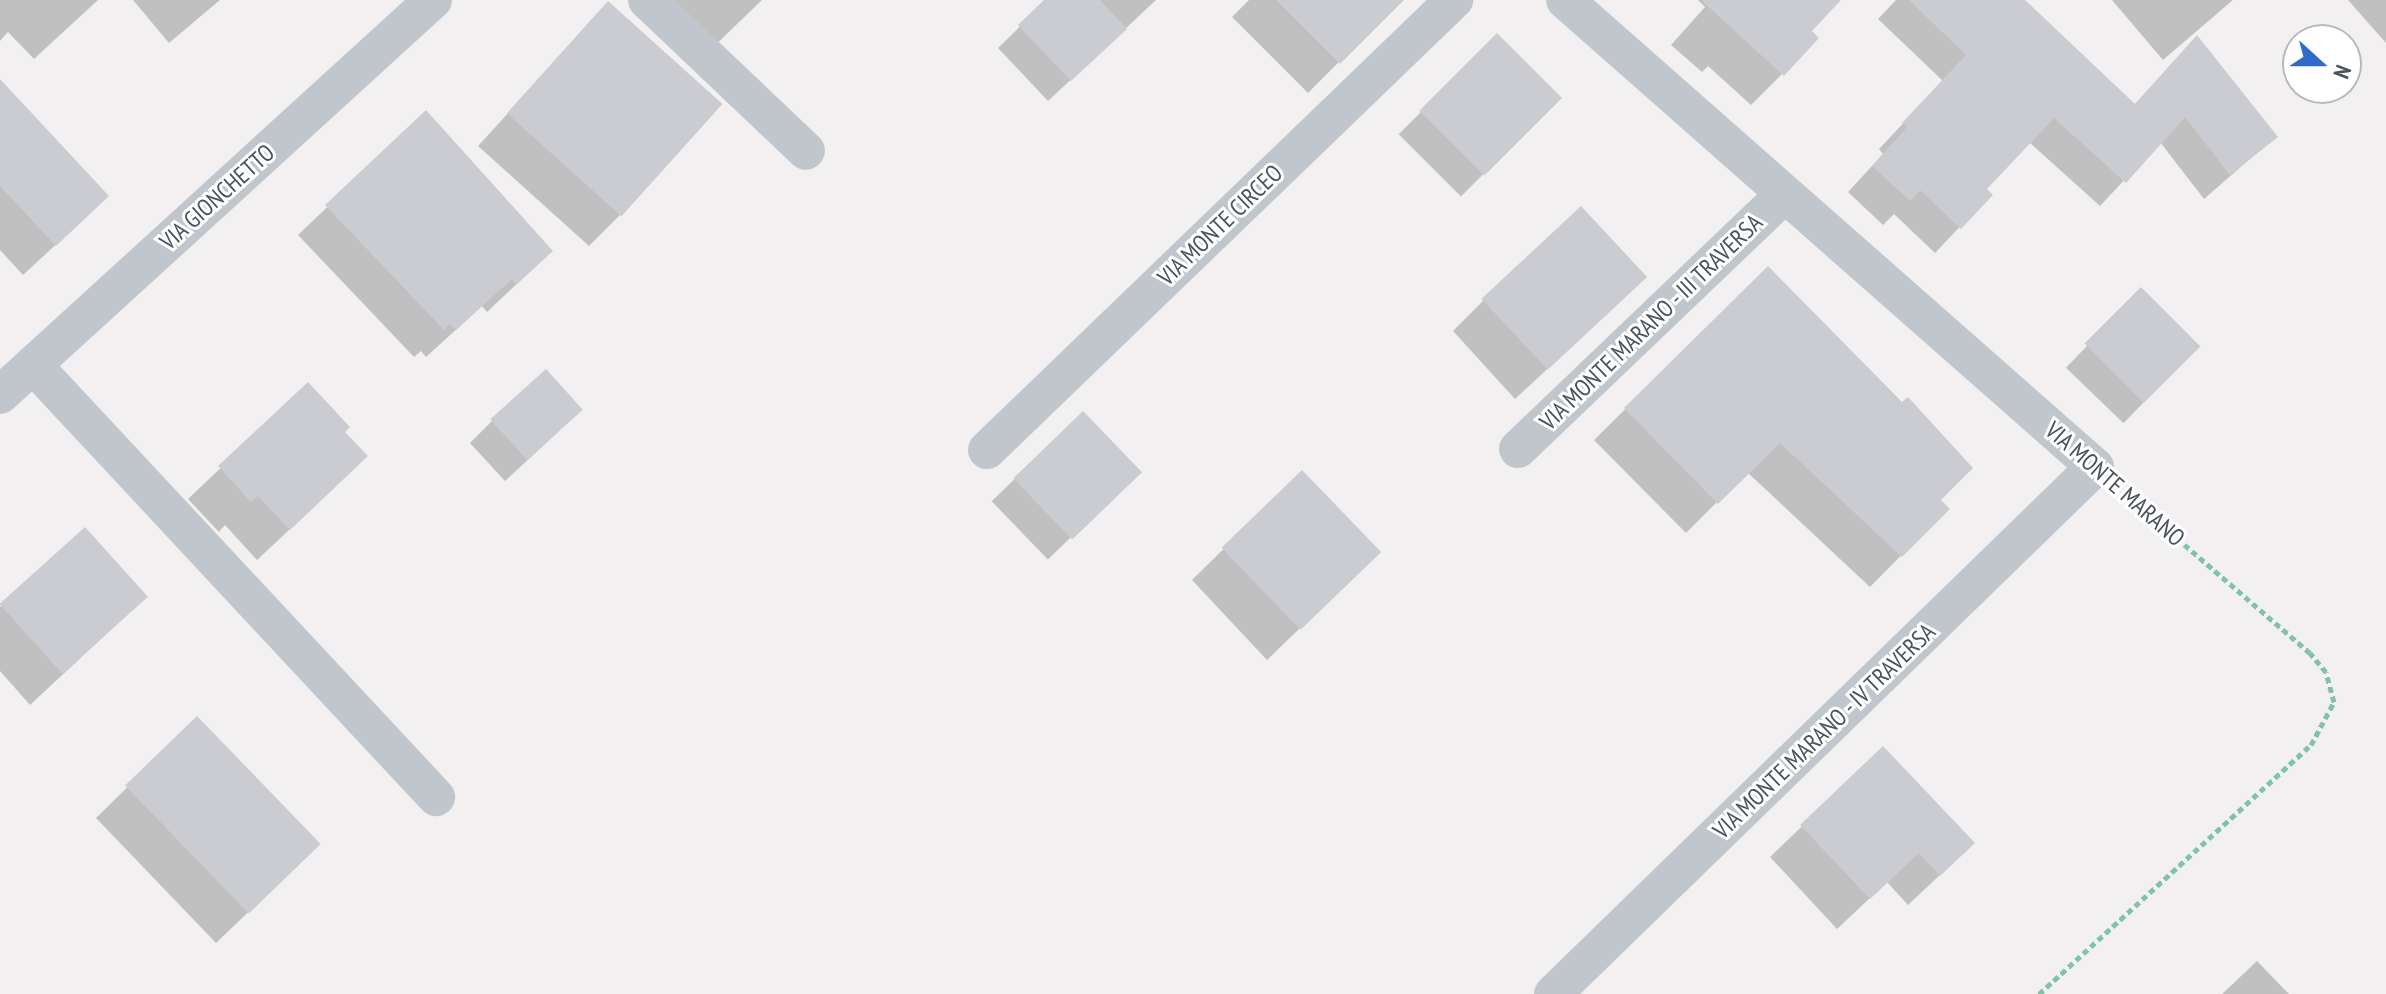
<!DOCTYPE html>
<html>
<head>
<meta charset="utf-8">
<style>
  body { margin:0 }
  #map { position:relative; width:2386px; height:994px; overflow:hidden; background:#f2f0f0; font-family:"PT Sans Narrow",sans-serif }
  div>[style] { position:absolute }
  .shadow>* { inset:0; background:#0003; transform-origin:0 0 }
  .building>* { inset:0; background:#cbccd1; transform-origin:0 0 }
  .path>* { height:5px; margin-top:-2.5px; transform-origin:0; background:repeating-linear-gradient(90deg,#80c3a6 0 6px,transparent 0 10px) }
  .minor>* { height:38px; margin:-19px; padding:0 19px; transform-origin:19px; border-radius:19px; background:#c0c6cc }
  span { translate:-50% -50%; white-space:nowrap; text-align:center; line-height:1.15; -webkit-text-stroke:6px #fff; paint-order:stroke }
  .street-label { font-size:24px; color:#4a525b }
  .north { position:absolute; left:2282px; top:24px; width:80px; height:80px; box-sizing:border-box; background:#fff; border:2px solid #b7babd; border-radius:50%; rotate:111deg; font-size:22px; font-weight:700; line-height:32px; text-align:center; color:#4a525b }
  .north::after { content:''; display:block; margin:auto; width:28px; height:36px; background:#306bcb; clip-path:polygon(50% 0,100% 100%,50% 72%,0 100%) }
</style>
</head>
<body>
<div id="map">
  <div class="shadow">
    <div style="clip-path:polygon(0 0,98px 0,34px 59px,8px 32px,0 41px)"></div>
    <div style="clip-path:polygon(133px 0,220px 0,169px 43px)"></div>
    <div style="clip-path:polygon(656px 0,762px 0,707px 53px)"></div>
    <div style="clip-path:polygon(1047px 0,1156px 0,1048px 101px,998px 48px)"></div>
    <div style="clip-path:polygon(1249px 0,1401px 0,1308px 93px,1232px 17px)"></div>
    <div style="clip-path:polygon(1698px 0,1838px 0,1809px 32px,1782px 74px,1751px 105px,1708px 66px,1702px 72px,1671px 45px,1705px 7px)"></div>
    <div style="clip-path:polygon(1896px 0,2023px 0,2133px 106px,2197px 38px,2275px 137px,2204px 199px,2160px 142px,2100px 206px,2029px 142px,1984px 189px,1990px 195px,1935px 253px,1894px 214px,1883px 225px,1848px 192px,1883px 154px,1879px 149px,1943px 81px,1878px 19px)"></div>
    <div style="clip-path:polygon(2112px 0,2233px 0,2163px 60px)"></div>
    <div style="clip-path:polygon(2348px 0,2386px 0,2386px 43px)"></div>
    <div style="clip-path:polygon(608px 4px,620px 215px,589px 246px,478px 146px)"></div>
    <div style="left:1497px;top:36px;width:88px;height:139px;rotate:45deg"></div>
    <div style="clip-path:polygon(0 82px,75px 227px,23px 275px,0 250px)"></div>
    <div style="clip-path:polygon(426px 113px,522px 279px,487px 312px,482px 306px,426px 357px,421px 351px,414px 357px,298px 235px)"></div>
    <div style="clip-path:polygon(1768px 268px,1947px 509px,1870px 587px,1747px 472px,1686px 533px,1594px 440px)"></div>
    <div style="left:2141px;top:290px;width:80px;height:108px;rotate:44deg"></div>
    <div style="clip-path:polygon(1484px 300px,1613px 308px,1515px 399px,1453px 331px)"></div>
    <div style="clip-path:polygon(308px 385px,343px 432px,335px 487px,257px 560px,225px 525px,219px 532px,188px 499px)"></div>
    <div style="left:1083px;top:413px;width:81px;height:127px;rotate:46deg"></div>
    <div style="clip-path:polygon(492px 421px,558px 432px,505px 481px,470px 443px)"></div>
    <div style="clip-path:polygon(1302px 472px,1347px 583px,1267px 660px,1192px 580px)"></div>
    <div style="clip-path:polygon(85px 530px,146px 597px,30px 705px,0 671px,0 607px)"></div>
    <div style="clip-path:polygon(197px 719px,286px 876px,216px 943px,96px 818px)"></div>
    <div style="clip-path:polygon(1883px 749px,1941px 874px,1908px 905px,1887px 882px,1837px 929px,1770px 857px)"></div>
    <div style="clip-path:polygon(2257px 961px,2289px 994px,2222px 994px)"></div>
  </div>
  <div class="building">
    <div style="clip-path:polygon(1044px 0,1100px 0,1127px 29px,1071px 81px,1018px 25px)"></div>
    <div style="clip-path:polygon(1276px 0,1404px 0,1340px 64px)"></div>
    <div style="clip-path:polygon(1701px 0,1841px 0,1812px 31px,1819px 38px,1784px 76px)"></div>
    <div style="clip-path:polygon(1909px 0,2025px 0,2135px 104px,2197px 35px,2278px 137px,2230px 175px,2185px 117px,2126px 183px,2054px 118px,1987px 189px,1993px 195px,1961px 229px,1920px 190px,1910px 201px,1872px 166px,1907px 127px,1902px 123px,1966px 55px)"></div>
    <div style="left:608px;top:1px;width:154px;height:151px;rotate:42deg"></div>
    <div style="left:1497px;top:33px;width:92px;height:110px;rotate:45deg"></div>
    <div style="clip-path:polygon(0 79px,109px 196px,56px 246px,0 186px)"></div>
    <div style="clip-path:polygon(426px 110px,553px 251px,516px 285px,512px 279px,456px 330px,450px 324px,444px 330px,325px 205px)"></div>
    <div style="left:1581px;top:206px;width:97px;height:136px;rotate:47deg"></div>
    <div style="clip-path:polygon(1768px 266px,1902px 402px,1908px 397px,1973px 468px,1941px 500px,1950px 509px,1902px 557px,1780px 443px,1718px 504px,1624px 408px)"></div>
    <div style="left:2141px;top:287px;width:84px;height:80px;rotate:45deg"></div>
    <div style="left:546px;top:369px;width:55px;height:75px;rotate:48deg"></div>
    <div style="clip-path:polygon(308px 382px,350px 427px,345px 432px,368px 456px,290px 530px,258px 496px,251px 502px,218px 466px)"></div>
    <div style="left:1083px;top:411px;width:85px;height:97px;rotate:46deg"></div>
    <div style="left:1302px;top:470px;width:114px;height:112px;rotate:46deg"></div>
    <div style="left:85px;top:527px;width:94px;height:115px;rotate:48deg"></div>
    <div style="left:197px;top:716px;width:178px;height:100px;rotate:46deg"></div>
    <div style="clip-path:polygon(1883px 746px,1975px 843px,1940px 876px,1919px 853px,1870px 899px,1800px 825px)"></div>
  </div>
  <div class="path">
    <div style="left:2039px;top:994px;width:369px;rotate:-42.5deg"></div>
    <div style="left:2311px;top:745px;width:49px;rotate:-61.9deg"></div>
    <div style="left:2334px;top:702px;width:31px;rotate:-105deg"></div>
    <div style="left:2326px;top:672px;width:25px;rotate:-130deg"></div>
    <div style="left:2310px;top:653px;width:243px;rotate:-139.2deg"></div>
  </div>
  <div class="minor">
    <div style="left:647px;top:0;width:219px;rotate:43.5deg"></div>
    <div style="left:33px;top:365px;width:591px;rotate:46.99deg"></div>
    <div style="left:0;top:395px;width:586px;rotate:-42.37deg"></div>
    <div style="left:1518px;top:449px;width:369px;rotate:-43.7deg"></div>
    <div style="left:987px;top:450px;width:649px;rotate:-43.94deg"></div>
    <div style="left:1553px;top:994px;width:756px;rotate:-44.2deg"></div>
    <div style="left:2095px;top:467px;width:706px;rotate:-138.62deg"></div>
  </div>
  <div class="street-label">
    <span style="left:217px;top:197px;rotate:-42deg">VIA GIONCHETTO</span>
    <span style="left:1220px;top:225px;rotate:-44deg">VIA MONTE CIRCEO</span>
    <span style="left:1651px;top:322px;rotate:-44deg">VIA MONTE MARANO - III TRAVERSA</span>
    <span style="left:2115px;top:484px;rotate:41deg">VIA MONTE MARANO</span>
    <span style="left:1824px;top:731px;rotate:-44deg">VIA MONTE MARANO - IV TRAVERSA</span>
  </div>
  <div class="north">N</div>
</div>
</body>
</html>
